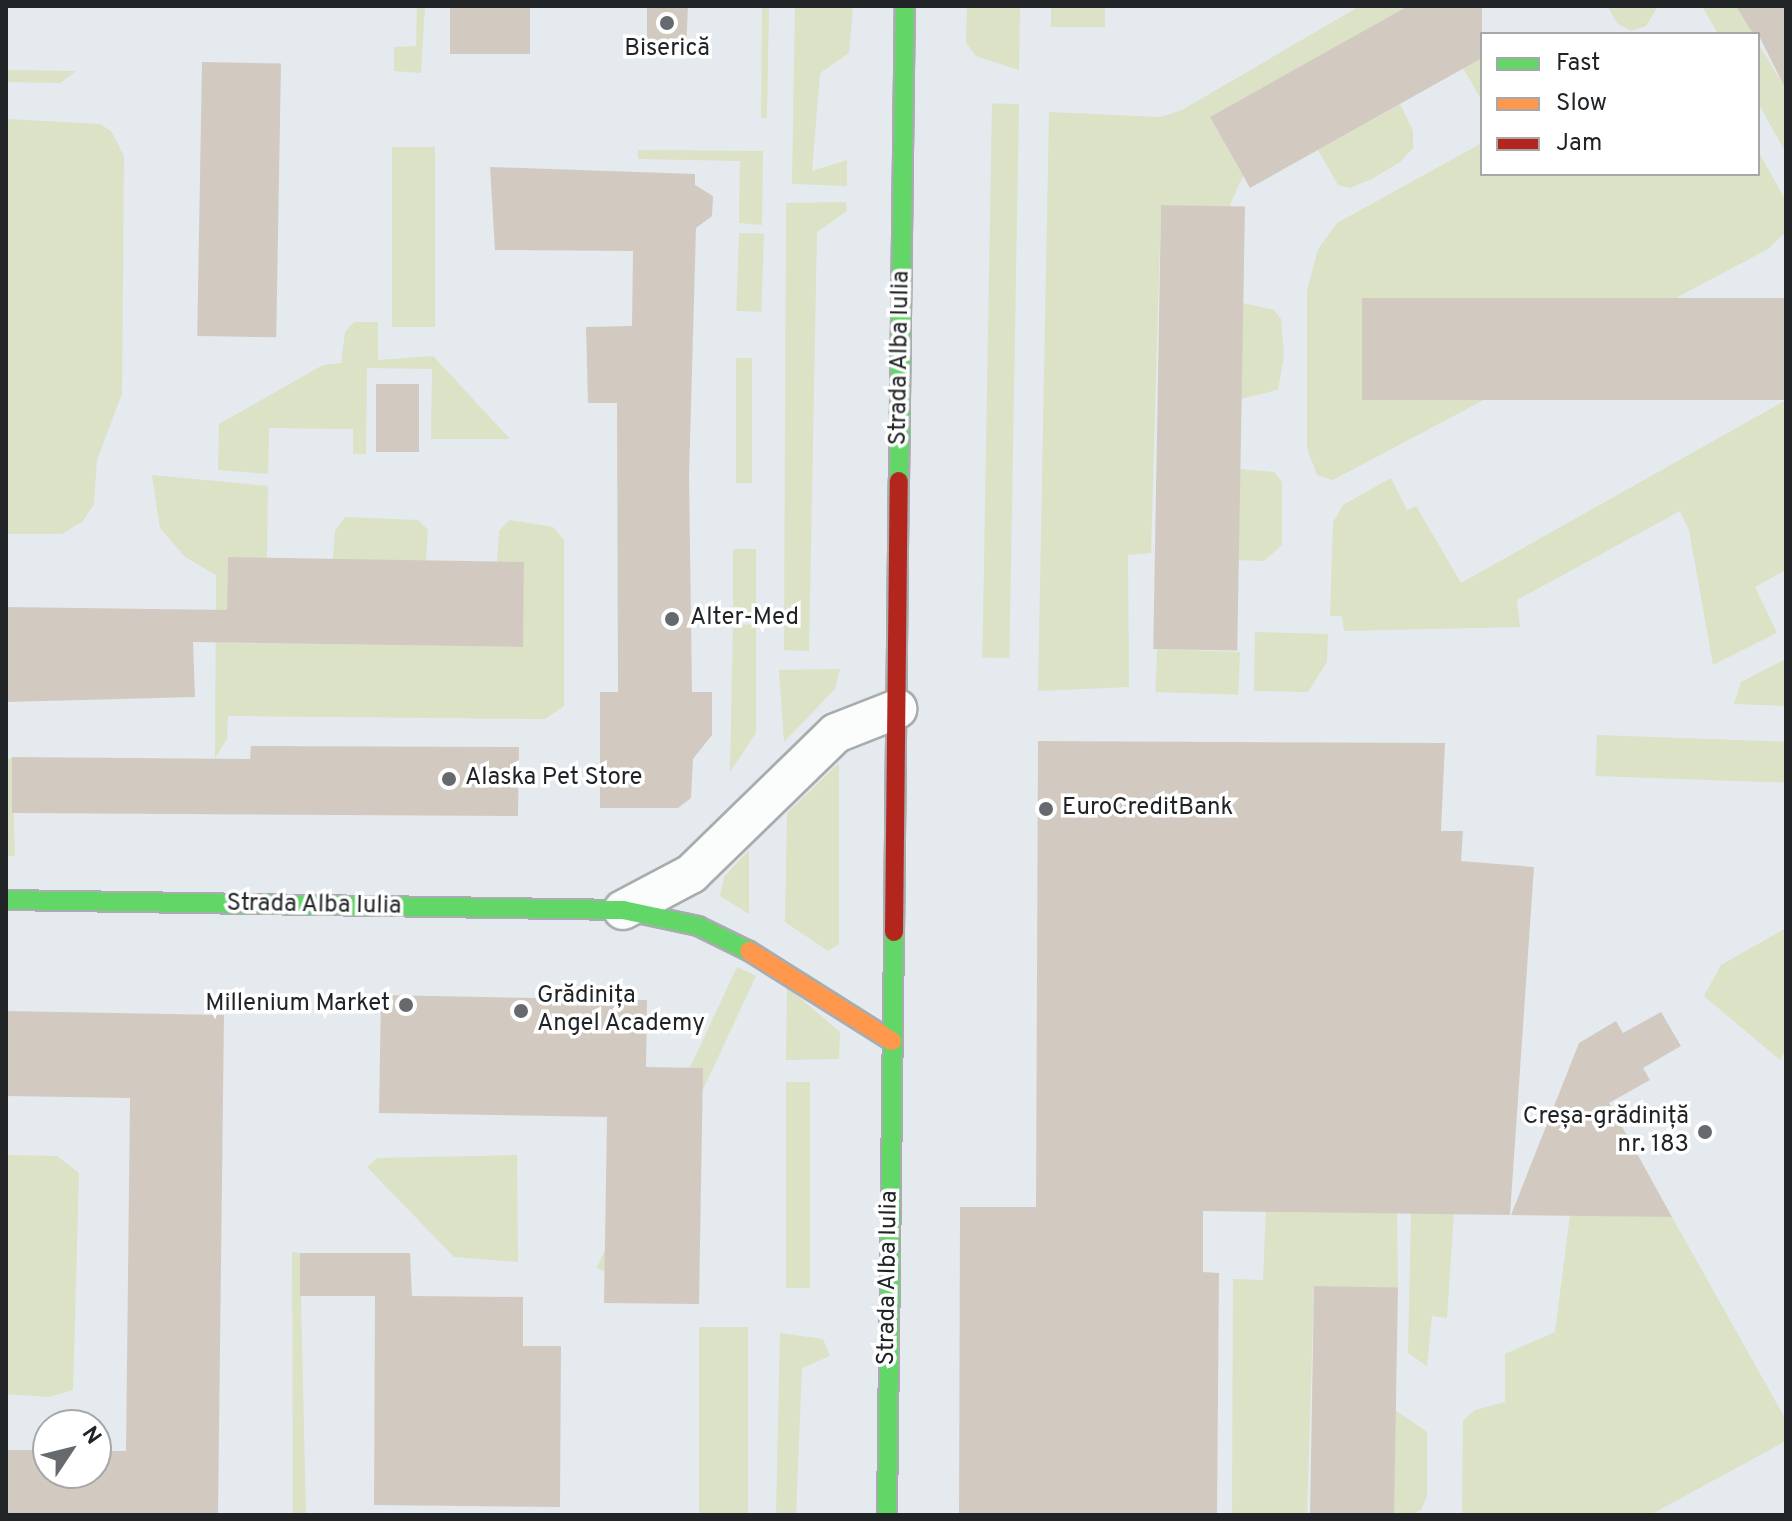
<!DOCTYPE html>
<html>
<head>
<meta charset="utf-8">
<style>
  body { margin:0 }
  #map { position:relative; width:1792px; height:1521px; overflow:hidden; background:#e5eaee; font-family:Overpass,sans-serif }
  div>[style] { position:absolute }
  .green>* { inset:0; background:#dbe2c6; transform-origin:0 0 }
  .building>* { inset:0; background:#d2cac1; transform-origin:0 0 }
  .roads { filter:drop-shadow(2px 0 #a8acaf) drop-shadow(-2px 0 #a8acaf) drop-shadow(0 2px #a8acaf) drop-shadow(0 -2px #a8acaf) }
  .street>* { height:38px; margin:-19px; padding:0 19px; transform-origin:19px; border-radius:19px; background:#fbfcfc }
  .fast>* { height:18px; margin:-9px; padding:0 9px; transform-origin:9px; border-radius:9px; background:#63d668 }
  .slow>* { height:18px; margin:-9px; padding:0 9px; transform-origin:9px; border-radius:9px; background:#ff974d }
  .jam>* { height:18px; margin:-9px; padding:0 9px; transform-origin:9px; border-radius:9px; background:#b3261e }
  .dots>* { width:22px; height:22px; translate:-50% -50%; box-sizing:border-box; border:4px solid #fff; border-radius:50% }
  span { translate:-50% -50%; white-space:nowrap; text-align:center; line-height:1.15; -webkit-text-stroke:7px #fff; paint-order:stroke }
  .poi-label { font-size:24px; color:#212427 }
  .left { translate:0 -50%; text-align:left }
  .right { translate:-100% -50%; text-align:right }
  .street-label { font-size:24px; color:#212427 }
  .frame { position:absolute; inset:0; border:8px solid #212427; pointer-events:none }
  .legend { position:absolute; left:1480px; top:32px; width:280px; height:144px; box-sizing:border-box; background:#fff; border:2px solid #a6a7a9; margin:0; padding:10px 14px; list-style:none; font-size:24px; color:#212427 }
  .legend li { display:flex; align-items:center; gap:16px; height:40px }
  .legend b { width:40px; border:2px solid #a6a7a9 }
  .north { position:absolute; left:32px; top:1409px; width:80px; height:80px; box-sizing:border-box; background:#fff; border:2px solid #a6a7a9; border-radius:50%; rotate:55deg; font-size:22px; font-weight:700; line-height:32px; text-align:center; color:#212427 }
  .north::after { content:''; display:block; margin:auto; width:28px; height:36px; background:#66696d; clip-path:polygon(50% 0,100% 100%,50% 72%,0 100%) }
</style>
</head>
<body>
<div id="map">
  <div class="green">
    <div style="clip-path:polygon(417px 6px,425px 6px,421px 73px,394px 71px,394px 47px,416px 46px)"></div>
    <div style="clip-path:polygon(762px 6px,769px 6px,767px 118px,761px 118px)"></div>
    <div style="clip-path:polygon(795px 6px,853px 6px,849px 53px,820px 73px,812px 171px,847px 160px,847px 186px,792px 184px)"></div>
    <div style="clip-path:polygon(967px 6px,1020px 6px,1019px 70px,976px 56px,966px 43px)"></div>
    <div style="left:1051px;top:6px;width:54px;height:21px"></div>
    <div style="clip-path:polygon(1360px 6px,1408px 6px,1210px 117px,1243px 176px,1229px 207px,1161px 205px,1151px 553px,1128px 555px,1129px 687px,1038px 691px,1049px 112px,1160px 117px,1182px 110px)"></div>
    <div style="clip-path:polygon(1607px 6px,1658px 6px,1646px 26px,1631px 31px,1618px 24px)"></div>
    <div style="clip-path:polygon(1702px 6px,1754px 6px,1741px 14px,1753px 34px,1718px 34px)"></div>
    <div style="clip-path:polygon(1758px 43px,1786px 89px,1786px 153px,1758px 103px)"></div>
    <div style="clip-path:polygon(1482px 58px,1482px 101px,1463px 68px)"></div>
    <div style="clip-path:polygon(6px 70px,76px 71px,60px 83px,6px 82px)"></div>
    <div style="left:1019px;top:104px;width:554px;height:27px;rotate:91deg"></div>
    <div style="clip-path:polygon(1400px 104px,1413px 131px,1413px 148px,1400px 162px,1372px 179px,1350px 188px,1338px 185px,1318px 150px)"></div>
    <div style="clip-path:polygon(6px 119px,100px 124px,111px 131px,124px 156px,122px 394px,97px 460px,94px 504px,83px 521px,62px 534px,6px 534px)"></div>
    <div style="clip-path:polygon(1482px 143px,1482px 174px,1758px 174px,1758px 151px,1786px 201px,1786px 232px,1768px 249px,1333px 480px,1317px 475px,1307px 448px,1307px 291px,1318px 249px,1337px 223px)"></div>
    <div style="left:392px;top:147px;width:43px;height:180px"></div>
    <div style="clip-path:polygon(638px 150px,763px 151px,762px 225px,739px 223px,740px 161px,638px 159px)"></div>
    <div style="clip-path:polygon(846px 202px,847px 211px,817px 232px,809px 651px,784px 650px,786px 203px)"></div>
    <div style="left:739px;top:233px;width:25px;height:78px;rotate:2deg"></div>
    <div style="clip-path:polygon(1243px 303px,1274px 310px,1281px 319px,1284px 355px,1278px 390px,1240px 399px)"></div>
    <div style="clip-path:polygon(354px 322px,378px 322px,378px 360px,433px 356px,510px 439px,431px 439px,432px 369px,367px 368px,366px 454px,353px 454px,353px 429px,269px 428px,268px 474px,218px 470px,219px 424px,323px 365px,341px 363px,345px 332px)"></div>
    <div style="clip-path:polygon(1658px 338px,1671px 338px,1687px 354px,1624px 389px,1624px 356px)"></div>
    <div style="left:736px;top:358px;width:16px;height:125px"></div>
    <div style="clip-path:polygon(1786px 400px,1786px 570px,1755px 587px,1777px 633px,1713px 665px,1689px 530px,1680px 511px,1517px 600px,1520px 627px,1344px 631px,1342px 616px,1330px 616px,1333px 522px,1343px 505px,1391px 478px,1407px 510px,1416px 506px,1461px 583px)"></div>
    <div style="clip-path:polygon(1239px 469px,1274px 472px,1282px 482px,1282px 545px,1264px 561px,1236px 560px)"></div>
    <div style="clip-path:polygon(152px 475px,268px 486px,267px 558px,228px 558px,227px 643px,522px 647px,524px 563px,497px 562px,499px 531px,509px 520px,553px 527px,564px 540px,564px 706px,545px 719px,228px 716px,227px 739px,215px 758px,216px 575px,185px 557px,160px 528px)"></div>
    <div style="clip-path:polygon(345px 517px,418px 520px,428px 530px,426px 561px,333px 559px,335px 531px)"></div>
    <div style="left:733px;top:549px;width:23px;height:63px"></div>
    <div style="clip-path:polygon(733px 624px,756px 625px,756px 733px,730px 772px)"></div>
    <div style="clip-path:polygon(1255px 632px,1328px 634px,1327px 662px,1308px 692px,1254px 691px)"></div>
    <div style="left:1157px;top:649px;width:83px;height:43px;rotate:2deg"></div>
    <div style="clip-path:polygon(1786px 659px,1786px 706px,1734px 704px,1741px 682px)"></div>
    <div style="clip-path:polygon(840px 669px,835px 689px,784px 742px,779px 670px)"></div>
    <div style="left:1597px;top:735px;width:189px;height:41px;rotate:2deg"></div>
    <div style="clip-path:polygon(12px 757px,15px 856px,6px 856px,6px 761px)"></div>
    <div style="clip-path:polygon(839px 763px,839px 944px,828px 951px,785px 922px,787px 813px)"></div>
    <div style="clip-path:polygon(749px 850px,749px 914px,720px 896px,724px 877px)"></div>
    <div style="clip-path:polygon(1786px 928px,1786px 1050px,1780px 1060px,1704px 996px,1721px 965px)"></div>
    <div style="left:737px;top:967px;width:21px;height:332px;rotate:25deg"></div>
    <div style="clip-path:polygon(787px 987px,840px 1032px,839px 1059px,786px 1060px)"></div>
    <div style="left:786px;top:1082px;width:24px;height:206px"></div>
    <div style="clip-path:polygon(6px 1155px,57px 1156px,79px 1173px,73px 1390px,48px 1397px,6px 1394px)"></div>
    <div style="clip-path:polygon(517px 1155px,518px 1262px,454px 1257px,367px 1167px,377px 1158px)"></div>
    <div style="clip-path:polygon(1266px 1209px,1397px 1213px,1398px 1288px,1314px 1286px,1307px 1515px,1232px 1515px,1233px 1279px,1263px 1280px)"></div>
    <div style="clip-path:polygon(1411px 1212px,1454px 1213px,1447px 1318px,1432px 1316px,1427px 1366px,1408px 1353px)"></div>
    <div style="clip-path:polygon(1570px 1215px,1672px 1217px,1786px 1420px,1786px 1441px,1650px 1515px,1462px 1515px,1463px 1421px,1475px 1410px,1505px 1402px,1505px 1354px,1555px 1332px)"></div>
    <div style="clip-path:polygon(292px 1252px,300px 1253px,306px 1515px,293px 1515px)"></div>
    <div style="left:699px;top:1327px;width:49px;height:188px"></div>
    <div style="clip-path:polygon(780px 1333px,823px 1339px,830px 1356px,802px 1368px,796px 1515px,776px 1515px)"></div>
    <div style="clip-path:polygon(1395px 1410px,1427px 1432px,1427px 1497px,1421px 1510px,1411px 1515px,1392px 1515px)"></div>
  </div>
  <div class="building">
    <div style="left:450px;top:6px;width:80px;height:48px"></div>
    <div style="clip-path:polygon(647px 6px,688px 6px,686px 50px,659px 52px,647px 43px)"></div>
    <div style="clip-path:polygon(1408px 6px,1482px 6px,1482px 58px,1250px 188px,1210px 117px)"></div>
    <div style="clip-path:polygon(1736px 6px,1786px 6px,1786px 90px,1758px 34px,1753px 34px)"></div>
    <div style="left:202px;top:62px;width:79px;height:274px;rotate:1deg"></div>
    <div style="clip-path:polygon(490px 167px,695px 174px,695px 185px,713px 196px,712px 216px,696px 228px,689px 476px,692px 692px,712px 692px,712px 735px,693px 759px,691px 798px,678px 808px,600px 808px,600px 692px,618px 692px,617px 403px,588px 403px,586px 327px,632px 326px,633px 251px,495px 250px)"></div>
    <div style="left:1161px;top:205px;width:84px;height:444px;rotate:1deg"></div>
    <div style="left:1786px;top:298px;width:102px;height:424px;rotate:90deg"></div>
    <div style="left:376px;top:384px;width:43px;height:68px"></div>
    <div style="clip-path:polygon(228px 557px,524px 562px,523px 647px,193px 642px,195px 697px,6px 702px,6px 607px,227px 610px)"></div>
    <div style="clip-path:polygon(1038px 741px,1445px 743px,1441px 831px,1463px 831px,1461px 861px,1534px 867px,1510px 1215px,1203px 1211px,1203px 1272px,1219px 1273px,1217px 1515px,959px 1515px,960px 1207px,1036px 1207px)"></div>
    <div style="clip-path:polygon(251px 746px,519px 747px,518px 816px,12px 813px,12px 757px,250px 759px)"></div>
    <div style="clip-path:polygon(381px 995px,647px 1000px,646px 1067px,703px 1068px,699px 1304px,604px 1303px,607px 1117px,379px 1113px)"></div>
    <div style="clip-path:polygon(6px 1011px,224px 1015px,218px 1515px,6px 1515px,6px 1450px,48px 1450px,48px 1473px,96px 1473px,96px 1451px,126px 1451px,130px 1098px,6px 1096px)"></div>
    <div style="clip-path:polygon(1661px 1012px,1681px 1046px,1643px 1068px,1650px 1080px,1609px 1103px,1672px 1217px,1511px 1215px,1579px 1043px,1616px 1021px,1623px 1033px)"></div>
    <div style="clip-path:polygon(300px 1253px,410px 1253px,412px 1296px,523px 1297px,523px 1346px,561px 1346px,560px 1507px,374px 1505px,375px 1296px,300px 1296px)"></div>
    <div style="left:1314px;top:1286px;width:84px;height:229px;rotate:1deg"></div>
  </div>
  <div class="roads">
    <div class="street">
      <div style="left:623px;top:910px;width:77px;rotate:-27.9deg"></div>
      <div style="left:691px;top:874px;width:202px;rotate:-44.2deg"></div>
      <div style="left:836px;top:733px;width:66px;rotate:-21.5deg"></div>
    </div>
    <div class="fast">
      <div style="left:899px;top:481px;width:475px;rotate:-89.3deg"></div>
      <div style="left:6px;top:900px;width:617px;rotate:0.93deg"></div>
      <div style="left:623px;top:910px;width:77px;rotate:12deg"></div>
      <div style="left:698px;top:926px;width:57px;rotate:26.1deg"></div>
      <div style="left:887px;top:1515px;width:583px;rotate:-89.31deg"></div>
    </div>
    <div class="slow">
      <div style="left:749px;top:951px;width:169px;rotate:32.2deg"></div>
    </div>
    <div class="jam">
      <div style="left:894px;top:932px;width:451px;rotate:-89.4deg"></div>
    </div>
  </div>
  <div class="dots">
    <div style="left:667px;top:23px;background:#66696d"></div>
    <div style="left:672px;top:619px;background:#66696d"></div>
    <div style="left:449px;top:779px;background:#66696d"></div>
    <div style="left:1046px;top:809px;background:#66696d"></div>
    <div style="left:406px;top:1005px;background:#66696d"></div>
    <div style="left:521px;top:1011px;background:#66696d"></div>
    <div style="left:1705px;top:1132px;background:#66696d"></div>
  </div>
  <div class="poi-label">
    <span style="left:667px;top:50px">Biserică</span>
    <span class="left" style="left:690px;top:619px">Alter-Med</span>
    <span class="left" style="left:465px;top:779px">Alaska Pet Store</span>
    <span class="left" style="left:1062px;top:809px">EuroCreditBank</span>
    <span class="left" style="left:537px;top:1011px">Grădinița<br>Angel Academy</span>
    <span class="right" style="left:390px;top:1005px">Millenium Market</span>
    <span class="right" style="left:1689px;top:1132px">Creșa-grădiniță<br>nr. 183</span>
  </div>
  <div class="street-label">
    <span style="left:901px;top:358px;rotate:-89deg">Strada Alba Iulia</span>
    <span style="left:314px;top:906px;rotate:1deg">Strada Alba Iulia</span>
    <span style="left:889px;top:1278px;rotate:-89deg">Strada Alba Iulia</span>
  </div>
  <div class="frame"></div>
  <ul class="legend">
  <li><b style="height:10px;background:#63d668"></b>Fast</li>
  <li><b style="height:10px;background:#ff974d"></b>Slow</li>
  <li><b style="height:10px;background:#b3261e"></b>Jam</li>
  </ul>
  <div class="north">N</div>
</div>
</body>
</html>
